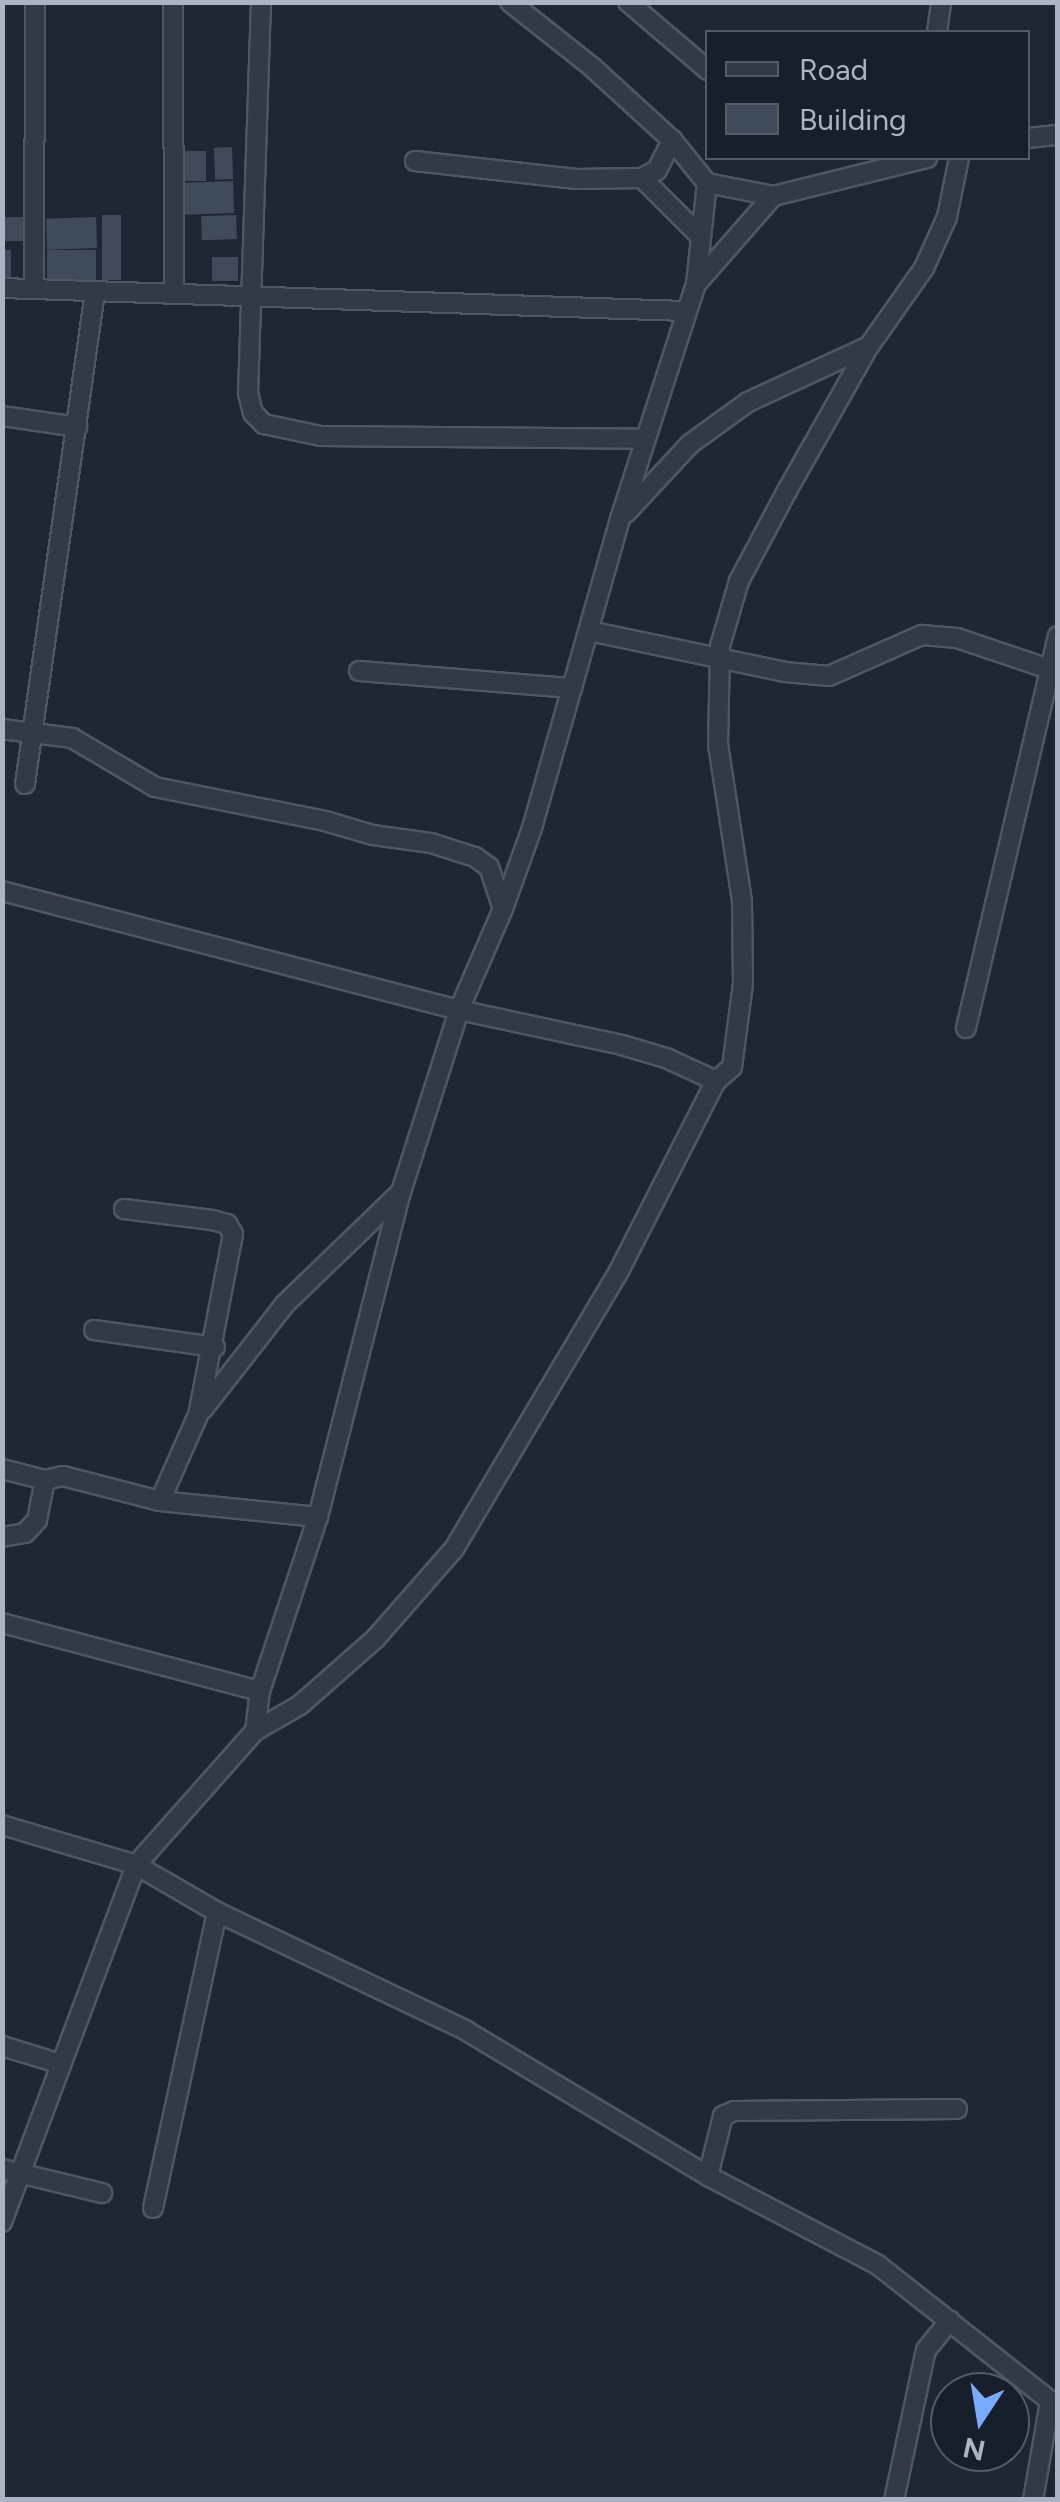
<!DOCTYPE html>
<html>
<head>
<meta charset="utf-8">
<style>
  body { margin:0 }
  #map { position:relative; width:1060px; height:2502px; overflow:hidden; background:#1e2835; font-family:Figtree,sans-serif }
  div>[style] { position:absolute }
  .building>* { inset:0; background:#3f4a5b; transform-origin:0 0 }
  .roads { filter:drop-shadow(2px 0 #4f5764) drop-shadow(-2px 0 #4f5764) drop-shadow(0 2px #4f5764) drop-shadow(0 -2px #4f5764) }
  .minor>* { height:18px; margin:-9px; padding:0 9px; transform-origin:9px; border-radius:9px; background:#313a46 }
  span { translate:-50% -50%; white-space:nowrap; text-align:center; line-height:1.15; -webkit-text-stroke:8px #171f2a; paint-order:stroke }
  .frame { position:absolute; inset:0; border:5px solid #abb4c4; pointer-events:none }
  .legend { position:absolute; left:705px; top:30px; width:325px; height:130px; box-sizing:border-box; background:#171f2a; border:2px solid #525b68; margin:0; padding:12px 18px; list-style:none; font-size:30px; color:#abb4c4 }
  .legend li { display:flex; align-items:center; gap:20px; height:50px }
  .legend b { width:50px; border:2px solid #525b68 }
  .north { position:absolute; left:930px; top:2372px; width:100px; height:100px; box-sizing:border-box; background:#171f2a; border:2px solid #525b68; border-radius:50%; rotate:192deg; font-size:28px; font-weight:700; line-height:40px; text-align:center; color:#abb4c4 }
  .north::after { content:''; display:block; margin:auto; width:35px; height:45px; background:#79aafb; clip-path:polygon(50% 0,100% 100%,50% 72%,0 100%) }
</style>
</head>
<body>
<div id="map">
  <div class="building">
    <div style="left:232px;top:147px;width:32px;height:18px;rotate:88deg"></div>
    <div style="left:184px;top:151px;width:22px;height:30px"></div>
    <div style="left:233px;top:181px;width:32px;height:50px;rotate:88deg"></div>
    <div style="left:102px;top:215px;width:19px;height:65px"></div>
    <div style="left:236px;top:215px;width:24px;height:35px;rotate:88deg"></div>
    <div style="left:2px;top:217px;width:22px;height:24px"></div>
    <div style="left:96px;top:217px;width:31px;height:50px;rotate:88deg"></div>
    <div style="left:2px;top:250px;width:9px;height:32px"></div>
    <div style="left:96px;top:250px;width:31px;height:49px;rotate:90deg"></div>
    <div style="left:212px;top:257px;width:26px;height:24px"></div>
  </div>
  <div class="roads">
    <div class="minor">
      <div style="left:173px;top:2px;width:288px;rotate:89.8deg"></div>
      <div style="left:261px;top:2px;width:391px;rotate:91.9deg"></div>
      <div style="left:248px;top:393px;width:21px;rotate:76deg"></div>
      <div style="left:253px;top:413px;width:16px;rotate:45deg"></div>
      <div style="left:264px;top:424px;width:58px;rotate:11.9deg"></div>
      <div style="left:321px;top:436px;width:324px;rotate:0.5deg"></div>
      <div style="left:510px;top:2px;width:105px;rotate:38.4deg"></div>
      <div style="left:592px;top:67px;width:108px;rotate:42.4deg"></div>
      <div style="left:672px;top:140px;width:55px;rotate:50.9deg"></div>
      <div style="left:707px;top:183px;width:67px;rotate:11.1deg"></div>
      <div style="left:773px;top:196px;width:159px;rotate:-13.9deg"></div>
      <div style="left:628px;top:2px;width:105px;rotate:40.4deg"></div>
      <div style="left:937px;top:32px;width:30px;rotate:-82deg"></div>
      <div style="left:1028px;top:138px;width:30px;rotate:-6deg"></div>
      <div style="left:415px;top:161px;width:162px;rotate:6.4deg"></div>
      <div style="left:576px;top:179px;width:66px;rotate:-0.9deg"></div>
      <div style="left:642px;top:178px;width:17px;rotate:-28deg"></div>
      <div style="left:657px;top:170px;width:34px;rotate:-63deg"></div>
      <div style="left:642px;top:178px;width:83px;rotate:45deg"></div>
      <div style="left:696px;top:284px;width:117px;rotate:-48.8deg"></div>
      <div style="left:2px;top:288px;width:682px;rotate:1.93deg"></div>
      <div style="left:34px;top:289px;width:287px;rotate:-89.8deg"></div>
      <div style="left:2px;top:416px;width:76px;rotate:8.3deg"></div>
      <div style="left:626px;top:513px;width:94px;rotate:-47.2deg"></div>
      <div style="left:690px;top:444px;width:72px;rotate:-35.9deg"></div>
      <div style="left:748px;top:402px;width:133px;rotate:-24.8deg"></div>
      <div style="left:589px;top:631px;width:200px;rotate:11.8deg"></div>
      <div style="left:785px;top:672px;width:44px;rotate:5.2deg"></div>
      <div style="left:829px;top:676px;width:102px;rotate:-23.8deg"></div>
      <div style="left:922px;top:635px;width:35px;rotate:5deg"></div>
      <div style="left:957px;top:638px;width:97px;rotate:18.6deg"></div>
      <div style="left:1049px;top:669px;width:9px;rotate:-6deg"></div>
      <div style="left:359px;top:671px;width:214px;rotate:4.6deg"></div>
      <div style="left:2px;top:729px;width:71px;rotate:7.3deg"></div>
      <div style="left:72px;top:738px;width:96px;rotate:30.6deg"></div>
      <div style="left:155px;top:787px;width:173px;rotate:11.3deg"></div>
      <div style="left:325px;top:821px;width:50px;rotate:16.3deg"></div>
      <div style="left:373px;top:835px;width:59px;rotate:7.9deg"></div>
      <div style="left:431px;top:843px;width:46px;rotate:17.7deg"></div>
      <div style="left:475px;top:857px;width:17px;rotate:36deg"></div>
      <div style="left:489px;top:867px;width:44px;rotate:71.6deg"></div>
      <div style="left:25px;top:784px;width:495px;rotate:-81.9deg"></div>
      <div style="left:2px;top:891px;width:472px;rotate:14.6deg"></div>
      <div style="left:459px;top:1010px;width:167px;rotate:12.1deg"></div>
      <div style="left:622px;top:1045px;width:46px;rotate:16.5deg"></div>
      <div style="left:666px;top:1058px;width:55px;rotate:24.7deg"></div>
      <div style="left:716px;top:1081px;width:21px;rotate:-41deg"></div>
      <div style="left:732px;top:1067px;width:85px;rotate:-82.5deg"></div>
      <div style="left:743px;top:983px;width:82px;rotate:-90.7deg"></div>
      <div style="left:742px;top:901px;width:158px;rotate:-98.7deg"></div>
      <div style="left:718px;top:745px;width:99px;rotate:-88.8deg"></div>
      <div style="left:720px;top:646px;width:68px;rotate:-73.7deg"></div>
      <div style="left:739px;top:581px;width:104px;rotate:-62deg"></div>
      <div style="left:788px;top:489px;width:164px;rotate:-60.5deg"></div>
      <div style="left:869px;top:346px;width:95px;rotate:-54.8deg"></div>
      <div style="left:924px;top:268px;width:56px;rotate:-65.7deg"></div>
      <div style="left:947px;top:217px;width:60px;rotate:-78.5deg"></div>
      <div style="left:966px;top:1028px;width:403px;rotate:-76.8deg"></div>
      <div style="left:124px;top:1209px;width:89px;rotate:7.1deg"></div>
      <div style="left:212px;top:1220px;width:16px;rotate:15deg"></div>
      <div style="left:227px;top:1224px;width:12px;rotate:59deg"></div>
      <div style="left:233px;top:1234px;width:184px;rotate:100.9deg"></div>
      <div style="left:198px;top:1415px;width:94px;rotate:113.8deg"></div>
      <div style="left:94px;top:1330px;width:122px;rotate:8deg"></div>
      <div style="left:203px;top:1409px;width:133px;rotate:-52deg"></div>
      <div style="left:285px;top:1304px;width:161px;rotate:-44deg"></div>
      <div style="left:2px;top:1469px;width:44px;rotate:14.3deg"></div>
      <div style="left:2px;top:1537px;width:23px;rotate:-10deg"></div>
      <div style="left:25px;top:1533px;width:18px;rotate:-47deg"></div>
      <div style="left:37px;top:1520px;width:41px;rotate:-78.7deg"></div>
      <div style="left:45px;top:1480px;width:18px;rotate:-13deg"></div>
      <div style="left:63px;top:1476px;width:100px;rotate:14.5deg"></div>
      <div style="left:160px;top:1501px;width:159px;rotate:5.8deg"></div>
      <div style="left:2px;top:1623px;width:267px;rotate:14.8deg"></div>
      <div style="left:255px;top:1731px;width:52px;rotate:-30deg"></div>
      <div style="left:300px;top:1705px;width:101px;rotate:-41.4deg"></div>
      <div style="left:376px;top:1638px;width:118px;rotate:-48.8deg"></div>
      <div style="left:454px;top:1549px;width:323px;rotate:-59.3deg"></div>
      <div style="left:619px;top:1271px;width:213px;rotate:-63deg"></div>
      <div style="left:2px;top:1825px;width:140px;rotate:16.6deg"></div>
      <div style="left:136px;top:1865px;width:94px;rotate:30.1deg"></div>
      <div style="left:217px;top:1912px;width:275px;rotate:25.4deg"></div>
      <div style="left:465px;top:2030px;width:283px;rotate:31deg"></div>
      <div style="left:708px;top:2176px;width:192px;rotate:27.6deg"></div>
      <div style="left:878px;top:2265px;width:229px;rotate:38.3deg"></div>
      <div style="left:2px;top:2046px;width:62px;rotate:17deg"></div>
      <div style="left:2px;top:2169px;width:103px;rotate:13.5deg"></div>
      <div style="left:708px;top:2176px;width:62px;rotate:-76deg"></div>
      <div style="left:723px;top:2116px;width:12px;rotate:-24deg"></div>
      <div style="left:734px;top:2111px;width:223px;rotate:-0.5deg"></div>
      <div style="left:153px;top:2208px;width:303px;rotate:-77.8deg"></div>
      <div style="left:2px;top:2222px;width:381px;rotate:-69.4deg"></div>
      <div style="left:136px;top:1865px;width:179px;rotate:-48.4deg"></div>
      <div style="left:255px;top:1731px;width:40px;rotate:-82.9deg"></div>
      <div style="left:260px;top:1691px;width:183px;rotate:-71.6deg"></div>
      <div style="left:318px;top:1517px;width:335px;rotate:-75.7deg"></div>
      <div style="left:401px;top:1192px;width:191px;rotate:-72.3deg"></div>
      <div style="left:459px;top:1010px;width:110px;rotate:-66.5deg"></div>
      <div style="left:503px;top:909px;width:86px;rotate:-70.3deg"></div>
      <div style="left:532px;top:828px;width:321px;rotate:-74.1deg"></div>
      <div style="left:620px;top:519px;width:247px;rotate:-72.1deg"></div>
      <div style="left:696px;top:284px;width:102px;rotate:-83.8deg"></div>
      <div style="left:894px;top:2500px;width:153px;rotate:-78deg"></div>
      <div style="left:926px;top:2350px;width:38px;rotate:-51deg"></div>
      <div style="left:1033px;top:2500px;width:99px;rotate:-80.2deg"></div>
    </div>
  </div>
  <div class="frame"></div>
  <ul class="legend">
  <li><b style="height:12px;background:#313a46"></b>Road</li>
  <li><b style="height:28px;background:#3f4a5b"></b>Building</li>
  </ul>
  <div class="north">N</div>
</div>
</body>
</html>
